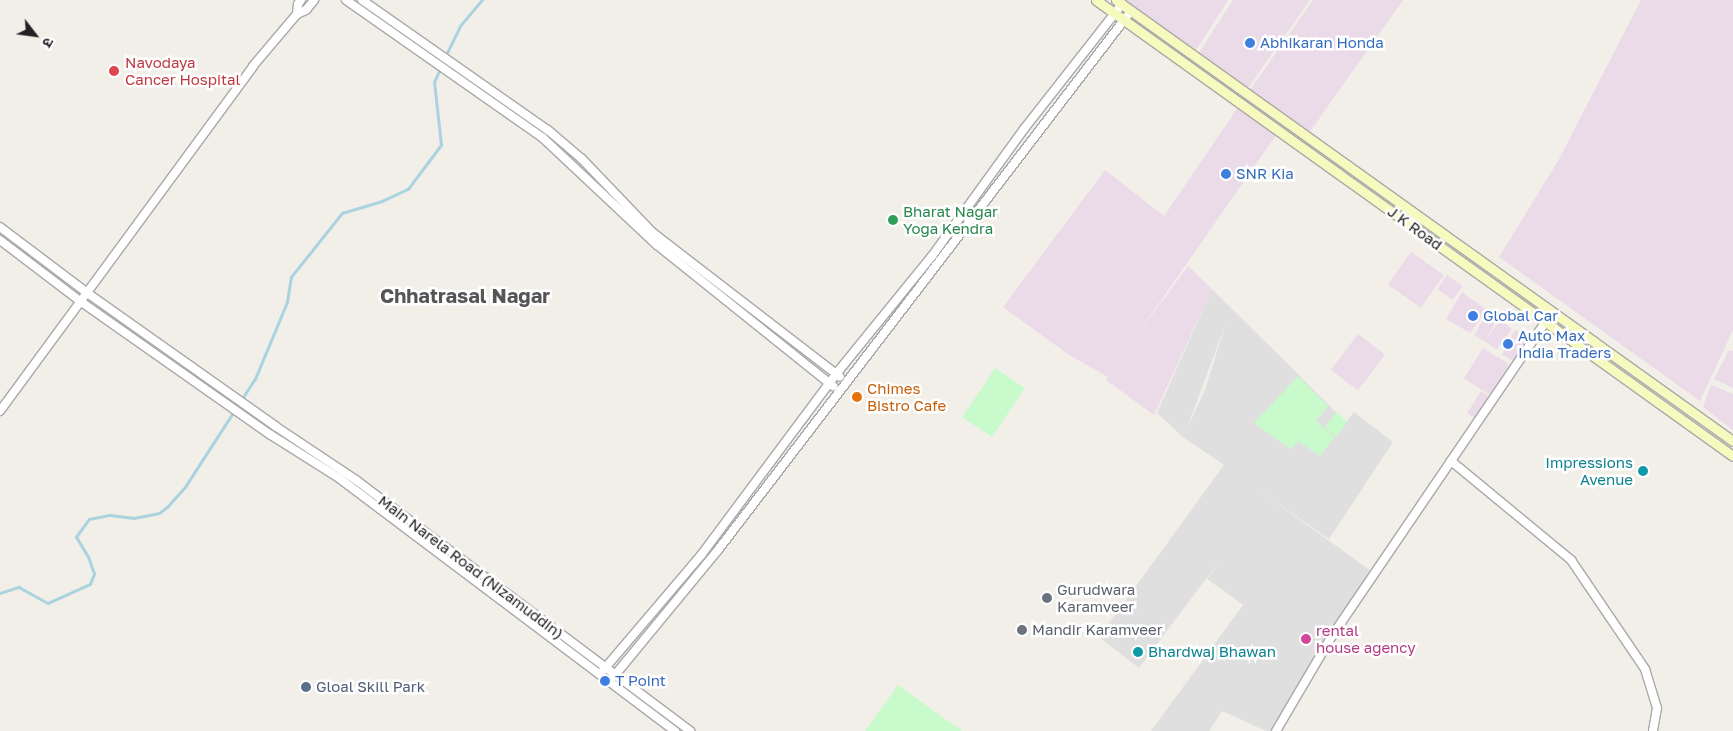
<!DOCTYPE html>
<html>
<head>
<meta charset="utf-8">
<style>
  body { margin:0 }
  #map { position:relative; width:1733px; height:731px; overflow:hidden; background:#f2efe9; font-family:"Golos Text","Noto Sans Devanagari",sans-serif }
  div>[style] { position:absolute }
  .residential>* { inset:0; background:#e0dfdf }
  .industrial>* { inset:0; background:#ebdbe8; transform-origin:0 0 }
  .park>* { inset:0; background:#c8facc; transform-origin:0 0 }
  .stream>* { height:2.5px; margin:-1.25px; padding:0 1.25px; transform-origin:1.25px; border-radius:1.25px; background:#aad3df }
  .roads { filter:drop-shadow(1px 0 #a9a9a9) drop-shadow(-1px 0 #a9a9a9) drop-shadow(0 1px #a9a9a9) drop-shadow(0 -1px #a9a9a9) }
  .tertiary>* { height:8px; margin:-4px; padding:0 4px; transform-origin:4px; border-radius:4px; background:#fff }
  .secondary>* { height:9px; margin:-4.5px; padding:0 4.5px; transform-origin:4.5px; border-radius:4.5px; background:#f7fabf }
  .dots>* { width:14px; height:14px; translate:-50% -50%; box-sizing:border-box; border:2px solid #fff; border-radius:50% }
  span { translate:-50% -50%; white-space:nowrap; text-align:center; line-height:1.15; -webkit-text-stroke:5px #fff; paint-order:stroke }
  .shop-label { font-size:15px; color:#366cbe }
  .left { translate:0 -50%; text-align:left }
  .health-label { font-size:15px; color:#be3a42 }
  .leisure-label { font-size:15px; color:#27864d }
  .street-label { font-size:15px; color:#222 }
  .food-label { font-size:15px; color:#c56008 }
  .culture-label { font-size:15px; color:#0d838f }
  .right { translate:-100% -50%; text-align:right }
  .worship-label { font-size:15px; color:#5b616d }
  .hotel-label { font-size:15px; color:#b23c85 }
  .service-label { font-size:15px; color:#4e5e75 }
  .district-label { font-size:20px; color:#555; font-weight:700 }
  .north { position:absolute; left:10px; top:10px; width:50px; height:50px; -webkit-text-stroke:4px #fff; paint-order:stroke; rotate:120deg; font-size:14px; font-weight:700; line-height:20px; text-align:center; color:#222 }
  .north::after { content:''; display:block; margin:auto; width:18px; height:22px; background:#222; clip-path:polygon(50% 0,100% 100%,50% 72%,0 100%) }
</style>
</head>
<body>
<div id="map">
  <div class="residential">
    <div style="clip-path:polygon(evenodd,1212px 289px,1346px 422px,1354px 412px,1393px 442px,1329px 539px,1257px 489px,1374px 573px,1276px 731px,1266px 731px,1222px 711px,1209px 731px,1151px 731px,1243px 605px,1207px 579px,1221px 559px,1139px 668px,1099px 637px,1224px 465px,1183px 437px,1157px 413px,1212px 289px,1226px 323px,1205px 390px,1187px 428px,1226px 323px)"></div>
  </div>
  <div class="industrial">
    <div style="clip-path:polygon(1116px 0,1228px 0,1193px 55px)"></div>
    <div style="clip-path:polygon(1233px 0,1310px 0,1248px 88px,1196px 57px)"></div>
    <div style="clip-path:polygon(1313px 0,1403px 0,1307px 136px,1247px 94px)"></div>
    <div style="clip-path:polygon(1641px 0,1733px 0,1733px 330px,1700px 401px,1499px 257px,1558px 161px)"></div>
    <div style="clip-path:polygon(1241px 103px,1279px 131px,1137px 335px,1188px 266px,1212px 289px,1154px 415px,1106px 380px,1108px 377px,1069px 355px,1003px 307px,1105px 170px,1164px 216px)"></div>
    <div style="left:1411px;top:252px;width:40px;height:40px;rotate:35deg"></div>
    <div style="left:1447px;top:275px;width:19px;height:17px;rotate:35deg"></div>
    <div style="clip-path:polygon(1462px 292px,1487px 310px,1470px 333px,1446px 319px)"></div>
    <div style="left:1488px;top:312px;width:12px;height:27px;rotate:31deg"></div>
    <div style="left:1500px;top:320px;width:15px;height:26px;rotate:37deg"></div>
    <div style="left:1515px;top:330px;width:15px;height:28px;rotate:28deg"></div>
    <div style="left:1358px;top:334px;width:34px;height:45px;rotate:37deg"></div>
    <div style="left:1483px;top:348px;width:31px;height:36px;rotate:32deg"></div>
    <div style="clip-path:polygon(1729px 350px,1733px 351px,1733px 388px,1714px 379px)"></div>
    <div style="clip-path:polygon(1711px 385px,1733px 394px,1733px 430px,1703px 407px)"></div>
    <div style="left:1481px;top:391px;width:9px;height:26px;rotate:32deg"></div>
  </div>
  <div class="park">
    <div style="left:995px;top:368px;width:36px;height:59px;rotate:34deg"></div>
    <div style="clip-path:polygon(1298px 376px,1328px 406px,1316px 421px,1334px 437px,1320px 456px,1299px 442px,1302px 437px,1291px 449px,1254px 423px)"></div>
    <div style="clip-path:polygon(1337px 412px,1347px 422px,1336px 437px,1325px 427px)"></div>
    <div style="clip-path:polygon(898px 685px,962px 731px,865px 731px)"></div>
  </div>
  <div class="stream">
    <div style="left:445px;top:57px;width:34px;rotate:-64deg"></div>
    <div style="left:460px;top:26px;width:34px;rotate:-50deg"></div>
    <div style="left:0;top:593px;width:20px;rotate:-18deg"></div>
    <div style="left:19px;top:587px;width:33px;rotate:29deg"></div>
    <div style="left:48px;top:603px;width:46px;rotate:-24.3deg"></div>
    <div style="left:90px;top:584px;width:11px;rotate:-68deg"></div>
    <div style="left:94px;top:574px;width:18px;rotate:-109deg"></div>
    <div style="left:88px;top:557px;width:23px;rotate:-121deg"></div>
    <div style="left:76px;top:537px;width:22px;rotate:-54deg"></div>
    <div style="left:89px;top:519px;width:21px;rotate:-11deg"></div>
    <div style="left:110px;top:515px;width:24px;rotate:7deg"></div>
    <div style="left:134px;top:518px;width:25px;rotate:-11deg"></div>
    <div style="left:159px;top:513px;width:10px;rotate:-37deg"></div>
    <div style="left:167px;top:507px;width:27px;rotate:-48deg"></div>
    <div style="left:185px;top:487px;width:129px;rotate:-57.1deg"></div>
    <div style="left:255px;top:379px;width:83px;rotate:-67.4deg"></div>
    <div style="left:287px;top:302px;width:25px;rotate:-81deg"></div>
    <div style="left:291px;top:277px;width:82px;rotate:-51.4deg"></div>
    <div style="left:342px;top:213px;width:42px;rotate:-16.7deg"></div>
    <div style="left:382px;top:201px;width:29px;rotate:-25deg"></div>
    <div style="left:408px;top:189px;width:55px;rotate:-53.1deg"></div>
    <div style="left:441px;top:145px;width:63px;rotate:-96.3deg"></div>
    <div style="left:434px;top:82px;width:17px;rotate:-65deg"></div>
  </div>
  <div class="roads">
    <div class="tertiary">
      <div style="left:346px;top:0;width:241px;rotate:35deg"></div>
      <div style="left:543px;top:138px;width:156px;rotate:43.2deg"></div>
      <div style="left:657px;top:245px;width:226px;rotate:38.7deg"></div>
      <div style="left:362px;top:0;width:227px;rotate:35deg"></div>
      <div style="left:548px;top:130px;width:45px;rotate:40.5deg"></div>
      <div style="left:582px;top:159px;width:101px;rotate:46.2deg"></div>
      <div style="left:652px;top:232px;width:237px;rotate:37.6deg"></div>
      <div style="left:297px;top:14px;width:10px;rotate:-84deg"></div>
      <div style="left:298px;top:4px;width:5px;rotate:-53deg"></div>
      <div style="left:0;top:227px;width:108px;rotate:37.1deg"></div>
      <div style="left:86px;top:292px;width:232px;rotate:35.3deg"></div>
      <div style="left:275px;top:426px;width:97px;rotate:33.7deg"></div>
      <div style="left:356px;top:480px;width:418px;rotate:36.9deg"></div>
      <div style="left:0;top:240px;width:101px;rotate:37.3deg"></div>
      <div style="left:80px;top:301px;width:233px;rotate:35.1deg"></div>
      <div style="left:271px;top:435px;width:80px;rotate:32.3deg"></div>
      <div style="left:339px;top:478px;width:421px;rotate:37deg"></div>
      <div style="left:0;top:411px;width:428px;rotate:-53.7deg"></div>
      <div style="left:253px;top:66px;width:68px;rotate:-49.8deg"></div>
      <div style="left:297px;top:14px;width:10px;rotate:-24deg"></div>
      <div style="left:306px;top:10px;width:13px;rotate:-51deg"></div>
      <div style="left:1451px;top:461px;width:156px;rotate:39.5deg"></div>
      <div style="left:1571px;top:560px;width:132px;rotate:55.8deg"></div>
      <div style="left:1645px;top:669px;width:41px;rotate:72.9deg"></div>
      <div style="left:1657px;top:708px;width:23px;rotate:100deg"></div>
      <div style="left:600px;top:674px;width:157px;rotate:-49.6deg"></div>
      <div style="left:702px;top:554px;width:224px;rotate:-53.3deg"></div>
      <div style="left:836px;top:374px;width:152px;rotate:-50.9deg"></div>
      <div style="left:932px;top:256px;width:157px;rotate:-54.1deg"></div>
      <div style="left:1024px;top:129px;width:159px;rotate:-51.9deg"></div>
      <div style="left:610px;top:681px;width:170px;rotate:-50.5deg"></div>
      <div style="left:718px;top:550px;width:679px;rotate:-52.54deg"></div>
      <div style="left:1276px;top:731px;width:110px;rotate:-59.5deg"></div>
      <div style="left:1332px;top:636px;width:392px;rotate:-55.8deg"></div>
    </div>
    <div class="secondary">
      <div style="left:1096px;top:0;width:783px;rotate:35.6deg"></div>
      <div style="left:1116px;top:0;width:758px;rotate:35.56deg"></div>
    </div>
  </div>
  <div class="dots">
    <div style="left:1250px;top:43px;background:#3f7fe0"></div>
    <div style="left:114px;top:71px;background:#e0444e"></div>
    <div style="left:1226px;top:174px;background:#3f7fe0"></div>
    <div style="left:893px;top:220px;background:#2e9e5b"></div>
    <div style="left:1473px;top:316px;background:#3f7fe0"></div>
    <div style="left:1508px;top:344px;background:#3f7fe0"></div>
    <div style="left:857px;top:397px;background:#e8710a"></div>
    <div style="left:1643px;top:471px;background:#0f9aa8"></div>
    <div style="left:1047px;top:598px;background:#6b7280"></div>
    <div style="left:1022px;top:630px;background:#6b7280"></div>
    <div style="left:1306px;top:639px;background:#d1479c"></div>
    <div style="left:1138px;top:652px;background:#0f9aa8"></div>
    <div style="left:605px;top:681px;background:#3f7fe0"></div>
    <div style="left:306px;top:687px;background:#5c6f8a"></div>
  </div>
  <div class="shop-label">
    <span class="left" style="left:1260px;top:43px">Abhikaran Honda</span>
    <span class="left" style="left:1236px;top:174px">SNR Kia</span>
    <span class="left" style="left:1483px;top:316px">Global Car</span>
    <span class="left" style="left:1518px;top:344px">Auto Max<br>India Traders</span>
    <span class="left" style="left:615px;top:681px">T Point</span>
  </div>
  <div class="health-label">
    <span class="left" style="left:125px;top:71px">Navodaya<br>Cancer Hospital</span>
  </div>
  <div class="leisure-label">
    <span class="left" style="left:903px;top:220px">Bharat Nagar<br>Yoga Kendra</span>
  </div>
  <div class="street-label">
    <span style="left:1415px;top:228px;rotate:36deg">J K Road</span>
    <span style="left:471px;top:567px;rotate:37deg">Main Narela Road (Nizamuddin)</span>
  </div>
  <div class="food-label">
    <span class="left" style="left:867px;top:397px">Chimes<br>Bistro Cafe</span>
  </div>
  <div class="culture-label">
    <span class="right" style="left:1633px;top:471px">Impressions<br>Avenue</span>
    <span class="left" style="left:1148px;top:652px">Bhardwaj Bhawan</span>
  </div>
  <div class="worship-label">
    <span class="left" style="left:1057px;top:598px">Gurudwara<br>Karamveer</span>
    <span class="left" style="left:1032px;top:630px">Mandir Karamveer</span>
  </div>
  <div class="hotel-label">
    <span class="left" style="left:1316px;top:639px">rental<br>house agency</span>
  </div>
  <div class="service-label">
    <span class="left" style="left:316px;top:687px">Gloal Skill Park</span>
  </div>
  <div class="district-label">
    <span style="left:465px;top:295px">Chhatrasal Nagar</span>
  </div>
  <div class="north">उ</div>
</div>
</body>
</html>
